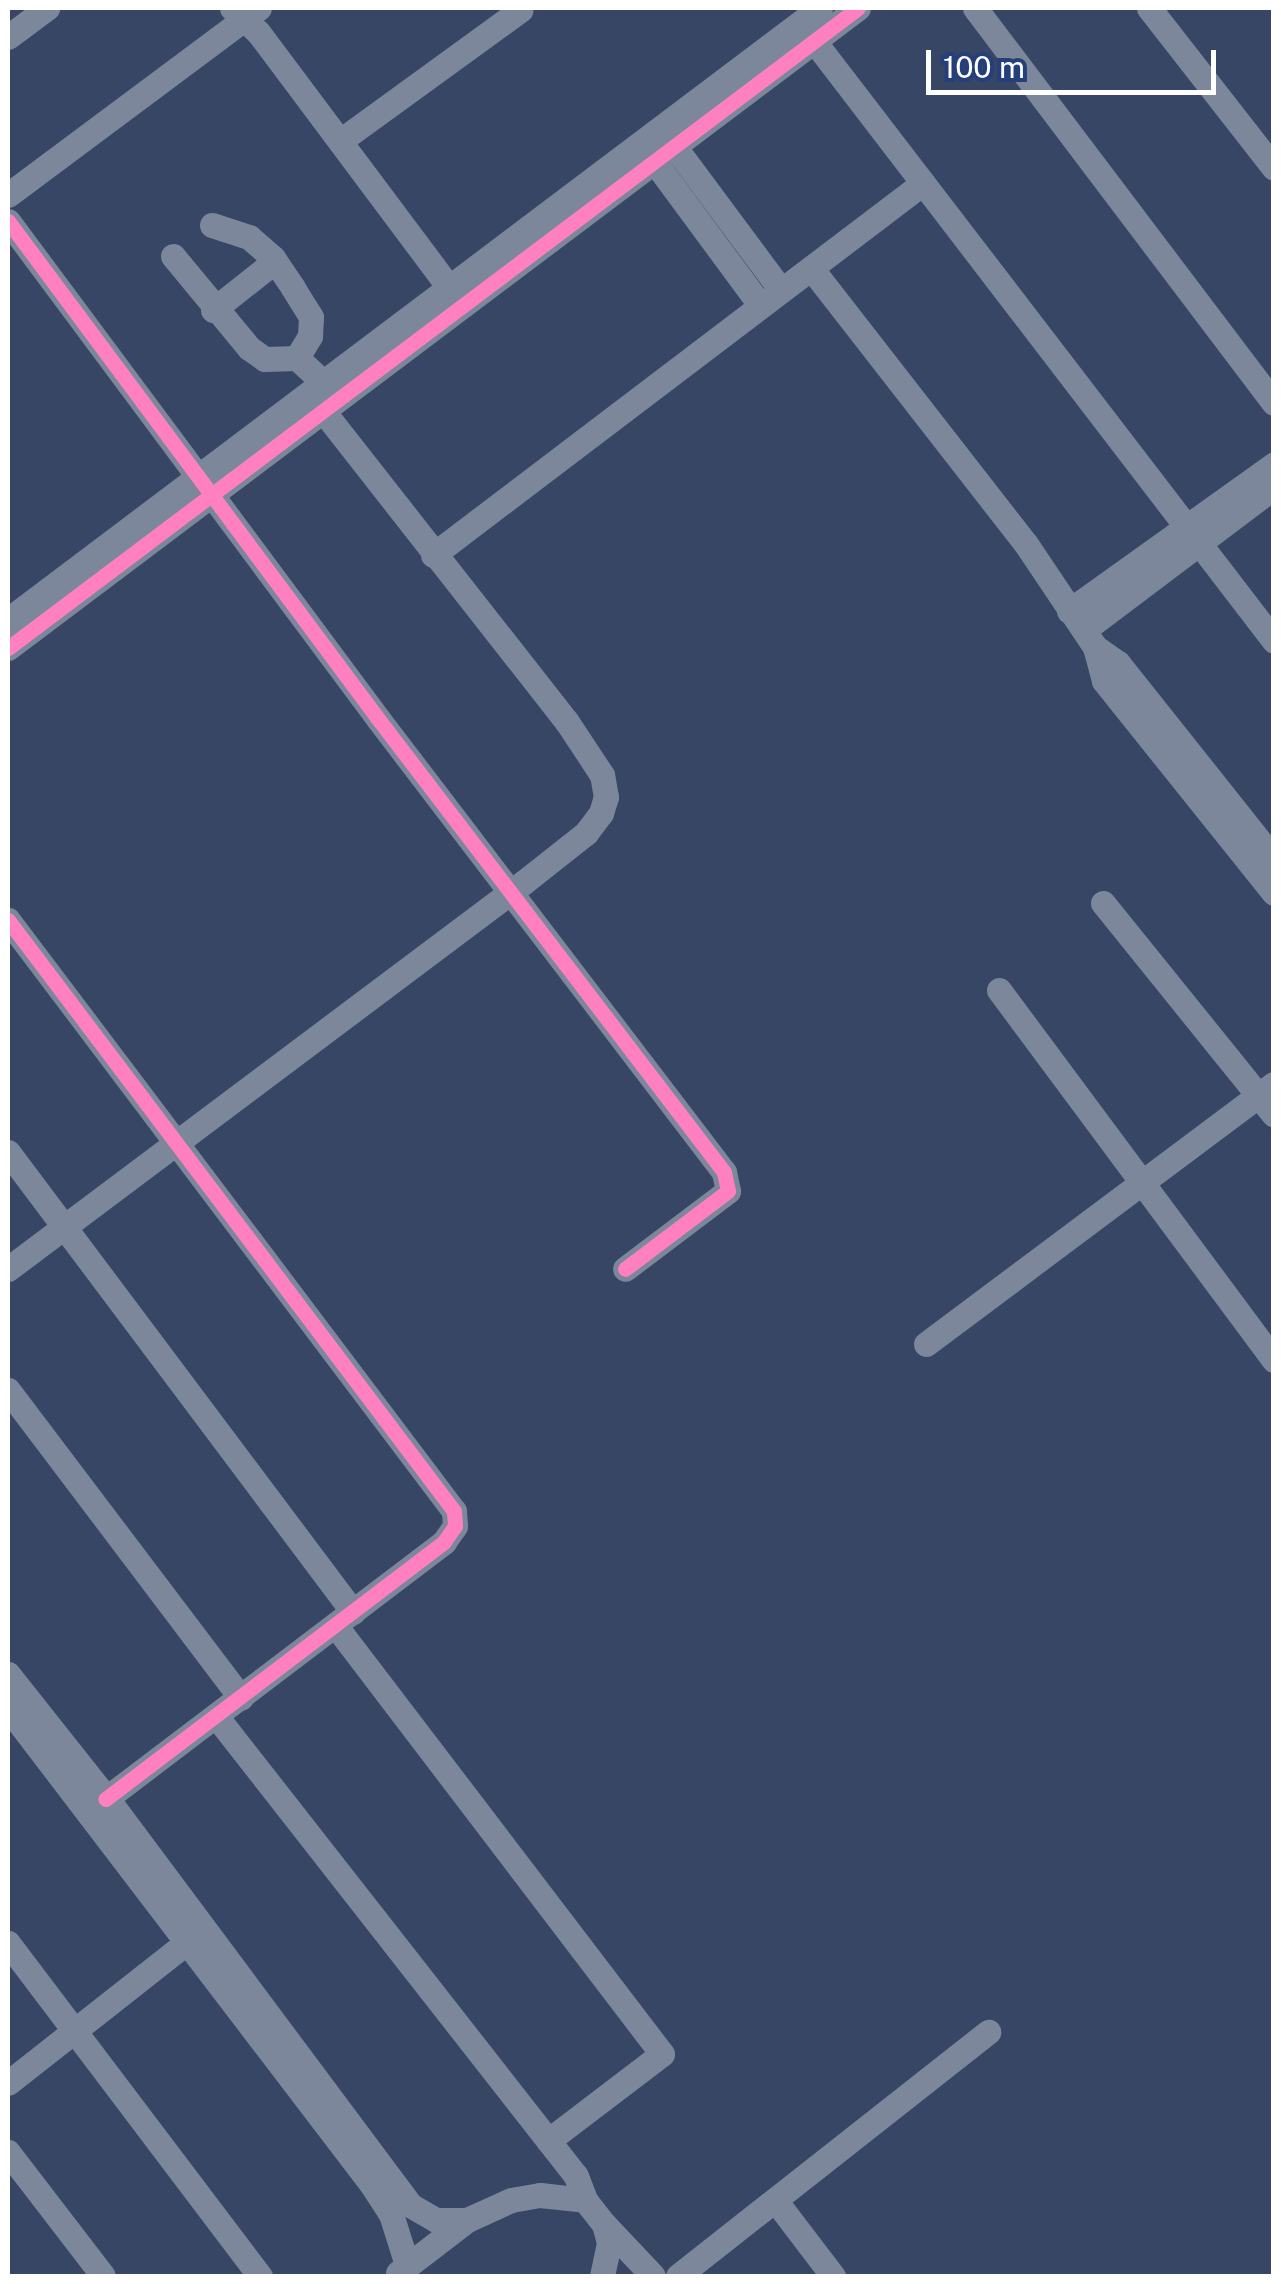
<!DOCTYPE html>
<html>
<head>
<meta charset="utf-8">
<style>
  body { margin:0 }
  #map { position:relative; width:1281px; height:2284px; overflow:hidden; background:#384665; font-family:"Public Sans",sans-serif }
  div>[style] { position:absolute }
  .minor>* { height:25px; margin:-12.5px; padding:0 12.5px; transform-origin:12.5px; border-radius:12.5px; background:#7c879c }
  .cycleway>* { height:15px; margin:-7.5px; padding:0 7.5px; transform-origin:7.5px; border-radius:7.5px; background:#ff80c0 }
  span { translate:-50% -50%; white-space:nowrap; text-align:center; line-height:1.15; -webkit-text-stroke:9px #243f79; paint-order:stroke }
  .frame { position:absolute; inset:0; border:10px solid #fff; pointer-events:none }
  .scale { position:absolute; left:926px; top:50px; width:290px; height:45px; box-sizing:border-box; border:5px solid #fff; border-top:0; padding-left:12px; font-size:30px; line-height:35px; white-space:nowrap; color:#fff; -webkit-text-stroke:8px #243f79; paint-order:stroke }
</style>
</head>
<body>
<div id="map">
  <div class="minor">
    <div style="left:232px;top:8px;width:35px;rotate:43deg"></div>
    <div style="left:258px;top:32px;width:319px;rotate:53.2deg"></div>
    <div style="left:975px;top:8px;width:495px;rotate:52.9deg"></div>
    <div style="left:1149px;top:8px;width:203px;rotate:52deg"></div>
    <div style="left:8px;top:37px;width:49px;rotate:-36.6deg"></div>
    <div style="left:814px;top:41px;width:756px;rotate:52.52deg"></div>
    <div style="left:340px;top:141px;width:223px;rotate:-36deg"></div>
    <div style="left:674px;top:146px;width:179px;rotate:53.4deg"></div>
    <div style="left:654px;top:161px;width:179px;rotate:53.6deg"></div>
    <div style="left:8px;top:195px;width:313px;rotate:-36.7deg"></div>
    <div style="left:8px;top:221px;width:622px;rotate:53.37deg"></div>
    <div style="left:379px;top:720px;width:569px;rotate:52.65deg"></div>
    <div style="left:724px;top:1172px;width:19px;rotate:78deg"></div>
    <div style="left:728px;top:1191px;width:129px;rotate:142.9deg"></div>
    <div style="left:212px;top:225px;width:39px;rotate:18deg"></div>
    <div style="left:249px;top:237px;width:32px;rotate:41deg"></div>
    <div style="left:273px;top:258px;width:36px;rotate:56deg"></div>
    <div style="left:293px;top:288px;width:34px;rotate:58deg"></div>
    <div style="left:311px;top:317px;width:19px;rotate:93deg"></div>
    <div style="left:310px;top:336px;width:26px;rotate:121deg"></div>
    <div style="left:173px;top:256px;width:119px;rotate:50.4deg"></div>
    <div style="left:249px;top:348px;width:19px;rotate:35deg"></div>
    <div style="left:265px;top:359px;width:32px;rotate:-2deg"></div>
    <div style="left:297px;top:358px;width:35px;rotate:43deg"></div>
    <div style="left:811px;top:268px;width:350px;rotate:52.1deg"></div>
    <div style="left:1026px;top:544px;width:124px;rotate:56.2deg"></div>
    <div style="left:1095px;top:647px;width:35px;rotate:75deg"></div>
    <div style="left:1104px;top:681px;width:272px;rotate:51.3deg"></div>
    <div style="left:213px;top:310px;width:79px;rotate:-38.3deg"></div>
    <div style="left:433px;top:555px;width:615px;rotate:-37.21deg"></div>
    <div style="left:1069px;top:611px;width:252px;rotate:-35.6deg"></div>
    <div style="left:8px;top:620px;width:1017px;rotate:-37.01deg"></div>
    <div style="left:1084px;top:630px;width:238px;rotate:-37deg"></div>
    <div style="left:1095px;top:647px;width:28px;rotate:35deg"></div>
    <div style="left:1118px;top:663px;width:251px;rotate:51.5deg"></div>
    <div style="left:8px;top:648px;width:1064px;rotate:-36.98deg"></div>
    <div style="left:1103px;top:903px;width:272px;rotate:51.1deg"></div>
    <div style="left:8px;top:920px;width:740px;rotate:52.96deg"></div>
    <div style="left:454px;top:1511px;width:15px;rotate:86deg"></div>
    <div style="left:455px;top:1526px;width:19px;rotate:125deg"></div>
    <div style="left:444px;top:1542px;width:425px;rotate:142.8deg"></div>
    <div style="left:999px;top:990px;width:461px;rotate:53.4deg"></div>
    <div style="left:8px;top:1152px;width:575px;rotate:53.13deg"></div>
    <div style="left:8px;top:1269px;width:645px;rotate:-36.87deg"></div>
    <div style="left:524px;top:882px;width:79px;rotate:-38.3deg"></div>
    <div style="left:586px;top:833px;width:25px;rotate:-53deg"></div>
    <div style="left:601px;top:813px;width:17px;rotate:-73deg"></div>
    <div style="left:606px;top:797px;width:22px;rotate:-100deg"></div>
    <div style="left:602px;top:775px;width:64px;rotate:-123.4deg"></div>
    <div style="left:567px;top:722px;width:395px;rotate:-128.1deg"></div>
    <div style="left:926px;top:1344px;width:434px;rotate:-36.8deg"></div>
    <div style="left:8px;top:1390px;width:386px;rotate:52.9deg"></div>
    <div style="left:335px;top:1625px;width:539px;rotate:52.68deg"></div>
    <div style="left:662px;top:2054px;width:143px;rotate:142.7deg"></div>
    <div style="left:8px;top:1674px;width:167px;rotate:51.6deg"></div>
    <div style="left:112px;top:1805px;width:499px;rotate:53.3deg"></div>
    <div style="left:410px;top:2205px;width:30px;rotate:30deg"></div>
    <div style="left:436px;top:2220px;width:31px"></div>
    <div style="left:8px;top:1708px;width:600px;rotate:52.65deg"></div>
    <div style="left:372px;top:2185px;width:35px;rotate:57deg"></div>
    <div style="left:391px;top:2214px;width:53px;rotate:72.6deg"></div>
    <div style="left:216px;top:1716px;width:584px;rotate:51.95deg"></div>
    <div style="left:576px;top:2176px;width:26px;rotate:69deg"></div>
    <div style="left:585px;top:2200px;width:31px;rotate:52deg"></div>
    <div style="left:604px;top:2224px;width:20px;rotate:75deg"></div>
    <div style="left:609px;top:2243px;width:34px;rotate:102deg"></div>
    <div style="left:8px;top:1943px;width:418px;rotate:52.9deg"></div>
    <div style="left:8px;top:2083px;width:228px;rotate:-38.2deg"></div>
    <div style="left:8px;top:2152px;width:156px;rotate:52.5deg"></div>
    <div style="left:775px;top:2200px;width:96px;rotate:52.7deg"></div>
    <div style="left:604px;top:2224px;width:71px;rotate:46.7deg"></div>
    <div style="left:398px;top:2273px;width:87px;rotate:-37.5deg"></div>
    <div style="left:467px;top:2220px;width:48px;rotate:-24.4deg"></div>
    <div style="left:511px;top:2200px;width:29px;rotate:-10deg"></div>
    <div style="left:540px;top:2195px;width:45px;rotate:6.3deg"></div>
    <div style="left:678px;top:2276px;width:395px;rotate:-38.2deg"></div>
  </div>
  <div class="cycleway">
    <div style="left:8px;top:221px;width:622px;rotate:53.37deg"></div>
    <div style="left:379px;top:720px;width:569px;rotate:52.65deg"></div>
    <div style="left:724px;top:1172px;width:19px;rotate:78deg"></div>
    <div style="left:728px;top:1191px;width:129px;rotate:142.9deg"></div>
    <div style="left:8px;top:648px;width:1064px;rotate:-36.98deg"></div>
    <div style="left:8px;top:920px;width:740px;rotate:52.96deg"></div>
    <div style="left:454px;top:1511px;width:15px;rotate:86deg"></div>
    <div style="left:455px;top:1526px;width:19px;rotate:125deg"></div>
    <div style="left:444px;top:1542px;width:425px;rotate:142.8deg"></div>
  </div>
  <div class="frame"></div>
  <div class="scale">100 m</div>
</div>
</body>
</html>
